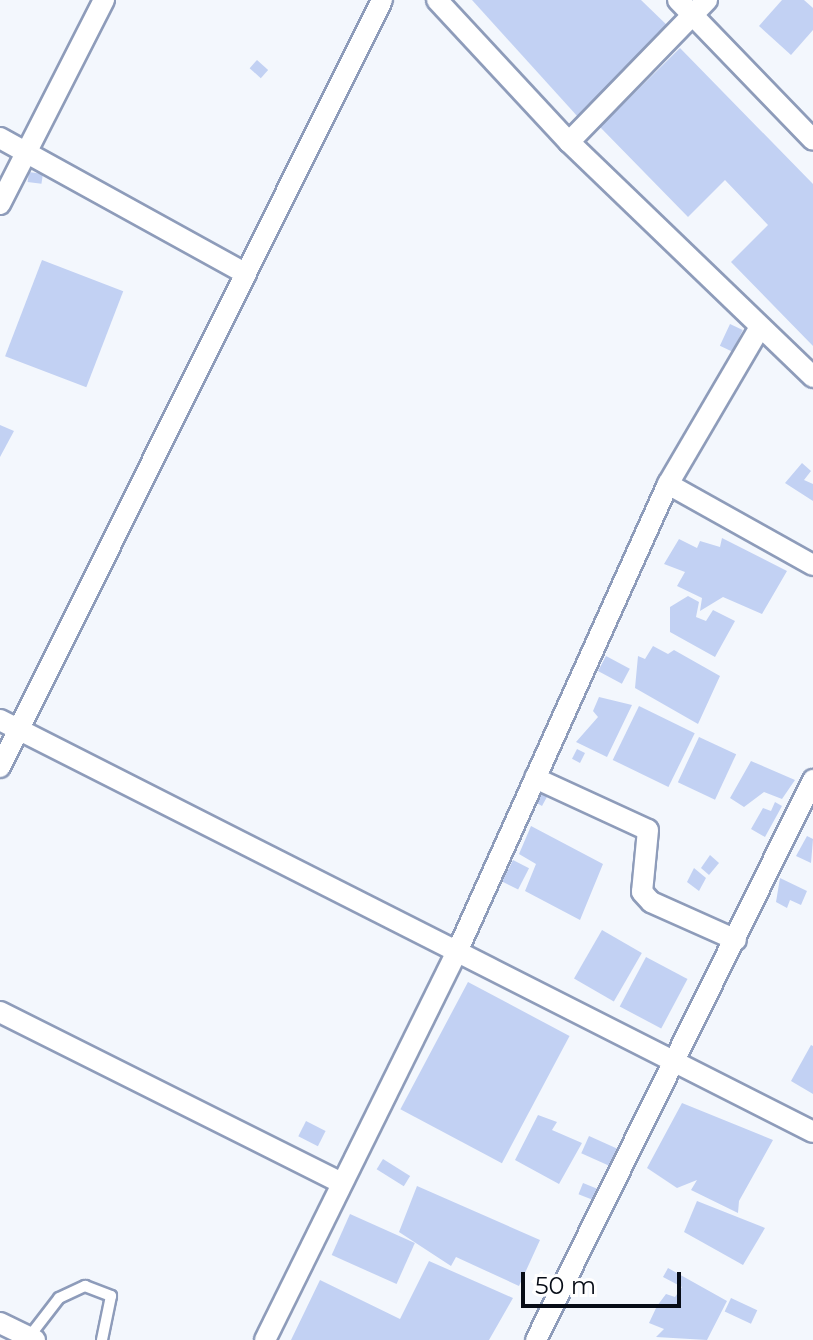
<!DOCTYPE html>
<html>
<head>
<meta charset="utf-8">
<style>
  body { margin:0 }
  #map { position:relative; width:813px; height:1340px; overflow:hidden; background:#f3f7fd; font-family:Montserrat,sans-serif }
  div>[style] { position:absolute }
  .building>* { inset:0; background:#c2d1f3; transform-origin:0 0 }
  .roads { filter:drop-shadow(2px 0 #8e9cba) drop-shadow(-2px 0 #8e9cba) drop-shadow(0 2px #8e9cba) drop-shadow(0 -2px #8e9cba) }
  .service>* { height:10px; margin:-5px; padding:0 5px; transform-origin:5px; border-radius:5px; background:#fff }
  .minor>* { height:20px; margin:-10px; padding:0 10px; transform-origin:10px; border-radius:10px; background:#fff }
  span { translate:-50% -50%; white-space:nowrap; text-align:center; line-height:1.15; -webkit-text-stroke:7px #fff; paint-order:stroke }
  .scale { position:absolute; left:521px; top:1272px; width:160px; height:36px; box-sizing:border-box; border:4px solid #070c16; border-top:0; padding-left:10px; font-size:24px; line-height:28px; white-space:nowrap; color:#070c16; -webkit-text-stroke:6px #fff; paint-order:stroke }
</style>
</head>
<body>
<div id="map">
  <div class="building">
    <div style="clip-path:polygon(472px 0,641px 0,671px 29px,578px 117px)"></div>
    <div style="clip-path:polygon(782px 0,804px 0,813px 8px,813px 30px,791px 55px,759px 26px)"></div>
    <div style="clip-path:polygon(680px 48px,813px 184px,813px 346px,731px 262px,768px 225px,725px 180px,688px 217px,600px 127px)"></div>
    <div style="left:257px;top:60px;width:15px;height:11px;rotate:42deg"></div>
    <div style="left:29px;top:172px;width:14px;height:10px;rotate:8deg"></div>
    <div style="left:42px;top:260px;width:87px;height:103px;rotate:21deg"></div>
    <div style="left:730px;top:324px;width:14px;height:24px;rotate:25deg"></div>
    <div style="clip-path:polygon(0 425px,14px 431px,0 457px)"></div>
    <div style="clip-path:polygon(802px 463px,811px 471px,804px 480px,813px 484px,813px 501px,785px 483px)"></div>
    <div style="clip-path:polygon(722px 538px,787px 571px,762px 614px,723px 597px,700px 611px,702px 598px,677px 586px,685px 572px,664px 564px,679px 539px,697px 548px,700px 541px,720px 547px)"></div>
    <div style="clip-path:polygon(688px 596px,699px 602px,696px 617px,706px 621px,713px 610px,735px 621px,715px 657px,670px 632px,670px 607px)"></div>
    <div style="clip-path:polygon(653px 646px,668px 654px,674px 650px,720px 676px,698px 724px,635px 688px,638px 656px,645px 659px)"></div>
    <div style="left:606px;top:656px;width:27px;height:17px;rotate:28deg"></div>
    <div style="clip-path:polygon(599px 697px,632px 705px,607px 757px,576px 742px,598px 717px,593px 711px)"></div>
    <div style="left:639px;top:706px;width:62px;height:60px;rotate:26deg"></div>
    <div style="left:699px;top:737px;width:41px;height:50px;rotate:25deg"></div>
    <div style="left:577px;top:749px;width:9px;height:11px;rotate:27deg"></div>
    <div style="clip-path:polygon(751px 761px,795px 780px,782px 799px,764px 792px,744px 807px,730px 798px)"></div>
    <div style="clip-path:polygon(540px 792px,548px 795px,542px 806px,535px 802px)"></div>
    <div style="clip-path:polygon(775px 802px,782px 806px,765px 837px,751px 829px,763px 808px,771px 811px)"></div>
    <div style="clip-path:polygon(531px 826px,603px 864px,580px 920px,525px 891px,536px 864px,519px 854px)"></div>
    <div style="clip-path:polygon(807px 836px,813px 839px,811px 863px,796px 856px)"></div>
    <div style="clip-path:polygon(710px 855px,719px 863px,709px 875px,701px 868px)"></div>
    <div style="left:513px;top:860px;width:18px;height:24px;rotate:27deg"></div>
    <div style="clip-path:polygon(694px 868px,706px 878px,699px 891px,687px 882px)"></div>
    <div style="clip-path:polygon(780px 878px,807px 891px,801px 905px,790px 900px,787px 908px,776px 902px)"></div>
    <div style="left:602px;top:930px;width:46px;height:56px;rotate:30deg"></div>
    <div style="left:646px;top:957px;width:47px;height:56px;rotate:28deg"></div>
    <div style="left:468px;top:982px;width:115px;height:144px;rotate:28deg"></div>
    <div style="clip-path:polygon(811px 1045px,813px 1046px,813px 1094px,791px 1081px)"></div>
    <div style="clip-path:polygon(682px 1103px,773px 1140px,739px 1201px,738px 1213px,691px 1190px,697px 1180px,677px 1188px,647px 1168px)"></div>
    <div style="clip-path:polygon(538px 1115px,557px 1122px,552px 1130px,582px 1143px,559px 1184px,515px 1160px)"></div>
    <div style="left:306px;top:1121px;width:22px;height:17px;rotate:27deg"></div>
    <div style="left:589px;top:1136px;width:36px;height:19px;rotate:24deg"></div>
    <div style="left:383px;top:1159px;width:32px;height:12px;rotate:32deg"></div>
    <div style="left:583px;top:1183px;width:22px;height:12px;rotate:22deg"></div>
    <div style="clip-path:polygon(417px 1186px,540px 1240px,519px 1286px,456px 1257px,451px 1266px,399px 1232px)"></div>
    <div style="clip-path:polygon(697px 1201px,765px 1228px,743px 1265px,684px 1232px)"></div>
    <div style="left:350px;top:1214px;width:71px;height:45px;rotate:24deg"></div>
    <div style="clip-path:polygon(429px 1261px,513px 1298px,489px 1340px,291px 1340px,320px 1280px,400px 1319px)"></div>
    <div style="clip-path:polygon(668px 1268px,727px 1301px,707px 1340px,656px 1337px,664px 1329px,649px 1323px,657px 1306px,666px 1294px,675px 1297px,682px 1287px,663px 1277px)"></div>
    <div style="left:731px;top:1298px;width:29px;height:15px;rotate:25deg"></div>
  </div>
  <div class="roads">
    <div class="service">
      <div style="left:29px;top:1337px;width:49px;rotate:-52.4deg"></div>
      <div style="left:59px;top:1298px;width:29px;rotate:-25deg"></div>
      <div style="left:85px;top:1286px;width:28px;rotate:21deg"></div>
      <div style="left:111px;top:1296px;width:45px;rotate:101.6deg"></div>
    </div>
    <div class="minor">
      <div style="left:437px;top:0;width:194px;rotate:47.1deg"></div>
      <div style="left:569px;top:142px;width:339px;rotate:43.9deg"></div>
      <div style="left:678px;top:0;width:194px;rotate:46deg"></div>
      <div style="left:0;top:138px;width:281px;rotate:28.9deg"></div>
      <div style="left:569px;top:142px;width:198px;rotate:-45.8deg"></div>
      <div style="left:0;top:204px;width:229px;rotate:-63deg"></div>
      <div style="left:668px;top:484px;width:166px;rotate:29.2deg"></div>
      <div style="left:0;top:720px;width:911px;rotate:26.87deg"></div>
      <div style="left:0;top:767px;width:857px;rotate:-63.52deg"></div>
      <div style="left:535px;top:778px;width:124px;rotate:24.7deg"></div>
      <div style="left:648px;top:830px;width:62px;rotate:95.5deg"></div>
      <div style="left:642px;top:892px;width:13px;rotate:48deg"></div>
      <div style="left:651px;top:902px;width:93px;rotate:24.1deg"></div>
      <div style="left:0;top:1012px;width:382px;rotate:26.6deg"></div>
      <div style="left:0;top:1323px;width:39px;rotate:26deg"></div>
      <div style="left:265px;top:1340px;width:431px;rotate:-63.7deg"></div>
      <div style="left:456px;top:954px;width:516px;rotate:-65.72deg"></div>
      <div style="left:668px;top:484px;width:182px;rotate:-59.6deg"></div>
      <div style="left:536px;top:1340px;width:625px;rotate:-63.68deg"></div>
    </div>
  </div>
  <div class="scale">50 m</div>
</div>
</body>
</html>
